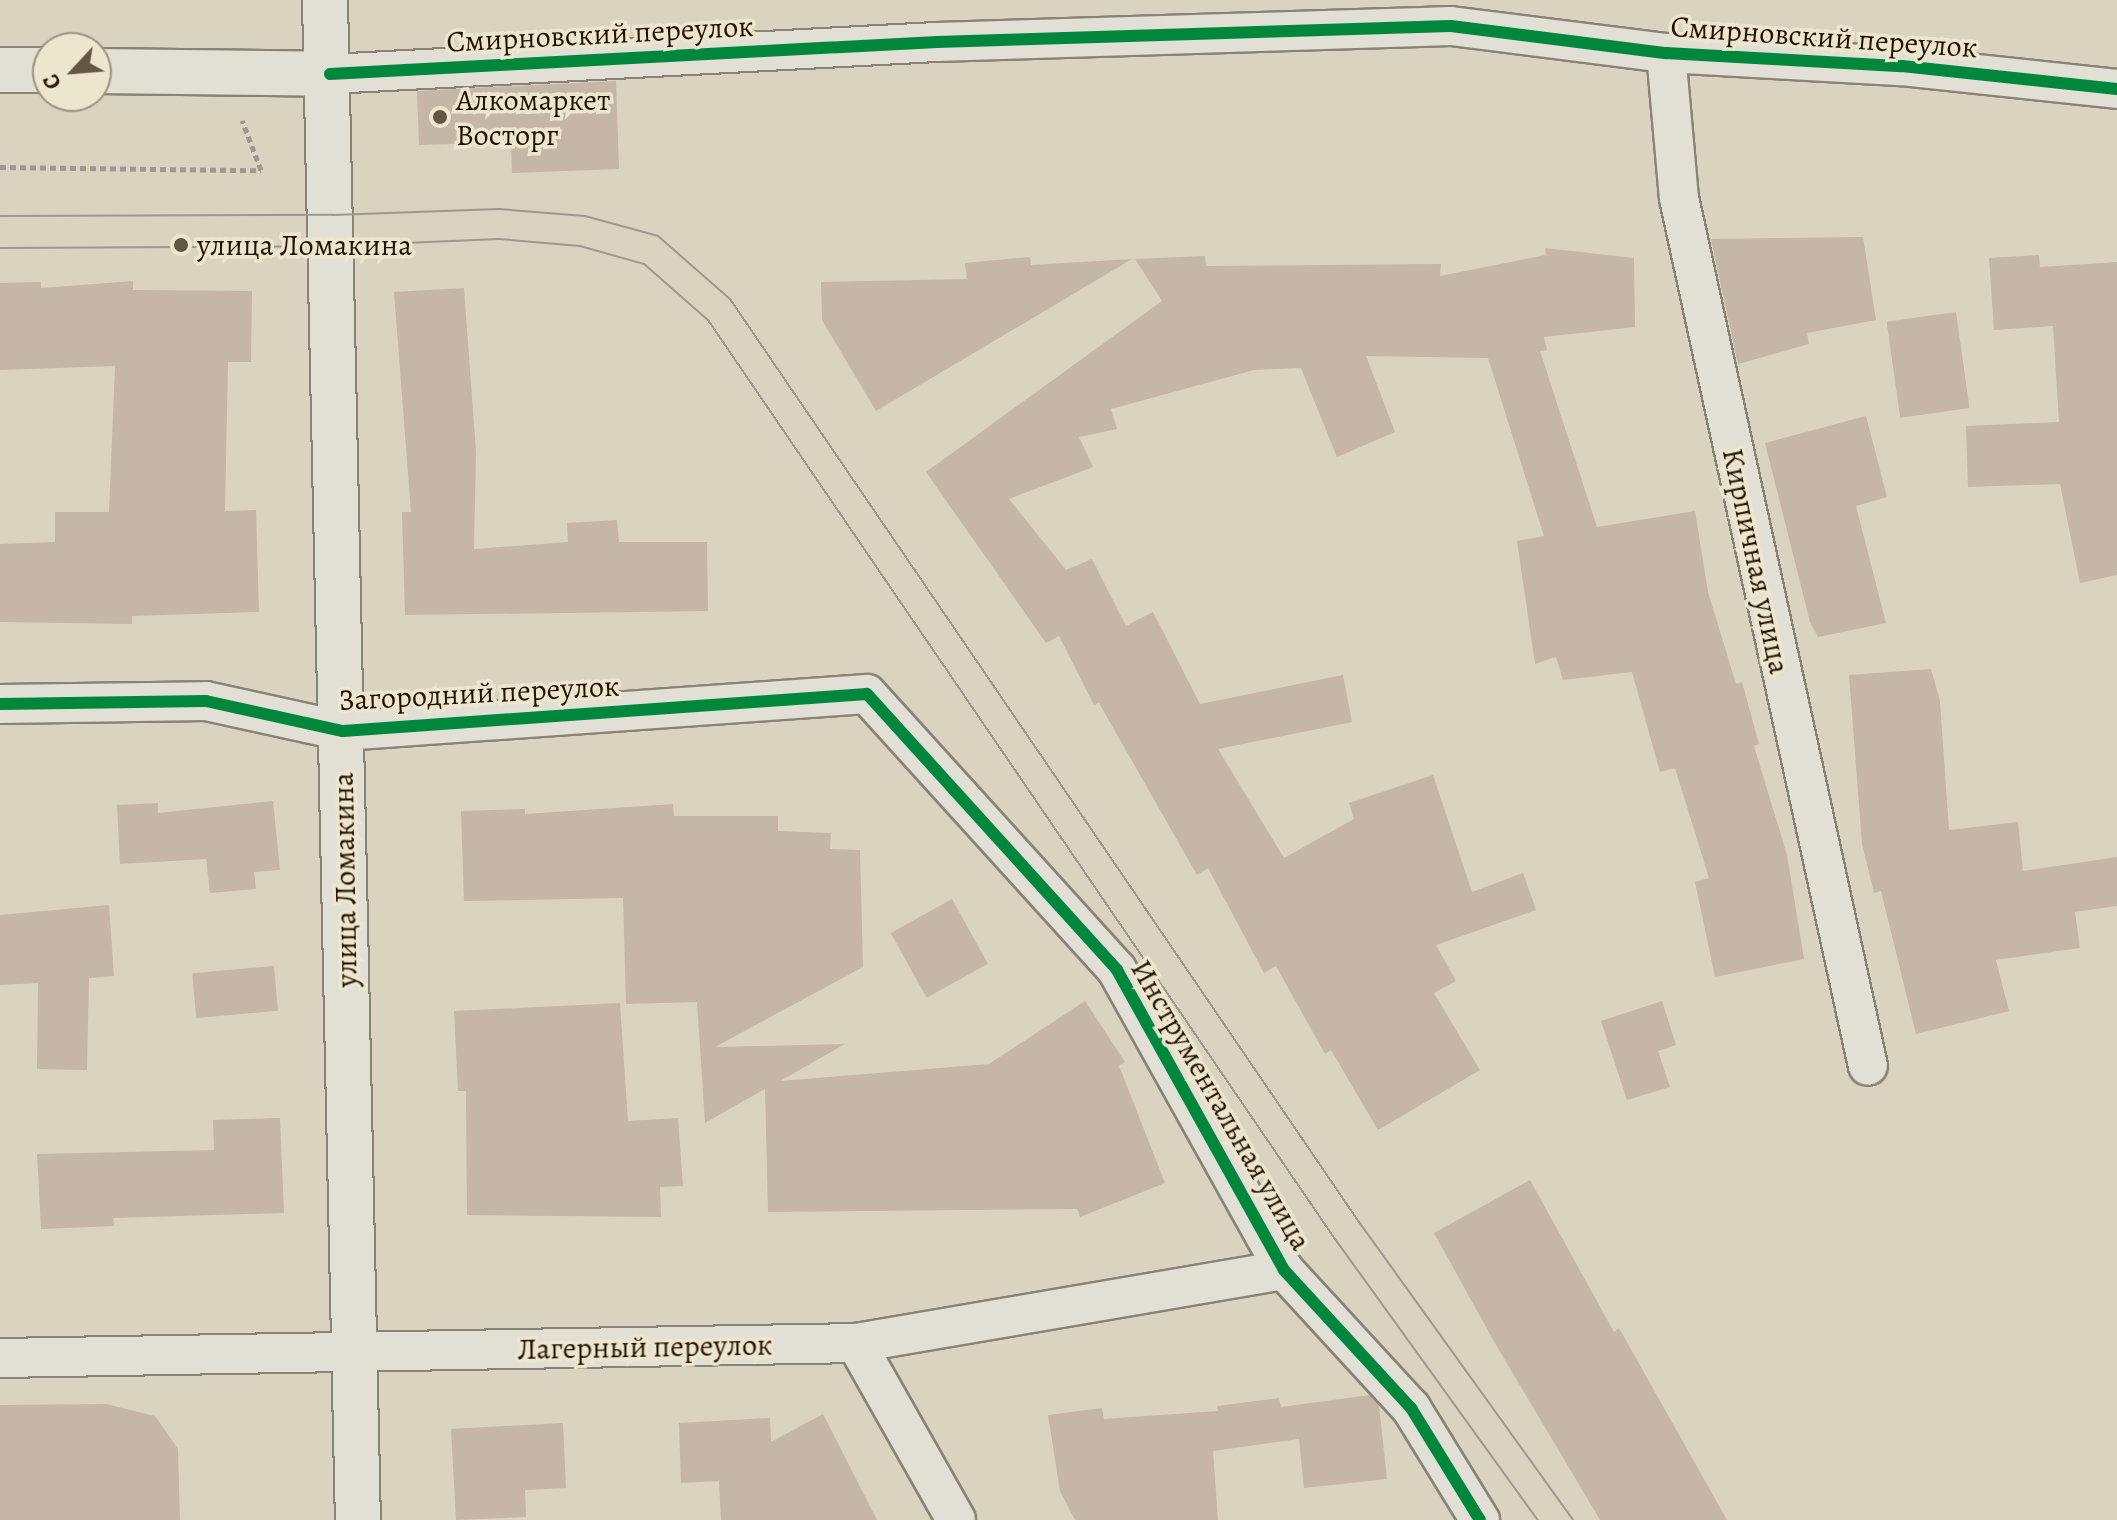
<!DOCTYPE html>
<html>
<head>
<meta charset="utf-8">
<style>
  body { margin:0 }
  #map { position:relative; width:2117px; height:1520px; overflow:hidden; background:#dad3c0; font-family:Alegreya,serif }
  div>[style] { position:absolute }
  .building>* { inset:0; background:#c5b6a7; transform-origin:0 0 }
  .path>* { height:5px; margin-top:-2.5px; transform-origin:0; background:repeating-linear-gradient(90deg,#9d9890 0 6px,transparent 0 10px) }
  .roads { filter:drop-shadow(2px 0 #898376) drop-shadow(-2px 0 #898376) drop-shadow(0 2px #898376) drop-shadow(0 -2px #898376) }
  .minor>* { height:38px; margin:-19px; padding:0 19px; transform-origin:19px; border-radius:19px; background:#e2dfd5 }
  .secondary>* { height:44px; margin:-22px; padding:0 22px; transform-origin:22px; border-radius:22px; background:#e2dfd5 }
  .tram>* { height:2px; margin:-1px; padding:0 1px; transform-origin:1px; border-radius:1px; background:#9d9890 }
  .cycleway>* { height:12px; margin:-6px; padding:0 6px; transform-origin:6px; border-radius:6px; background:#00873e }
  .dots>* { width:22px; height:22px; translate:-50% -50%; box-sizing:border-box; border:4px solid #ede6cf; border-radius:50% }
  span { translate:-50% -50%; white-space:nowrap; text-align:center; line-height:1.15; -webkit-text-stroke:7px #ede6cf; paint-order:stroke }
  .street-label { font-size:30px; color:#241300 }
  .poi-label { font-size:30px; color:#241300 }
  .left { translate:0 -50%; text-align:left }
  .north { position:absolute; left:32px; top:32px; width:80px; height:80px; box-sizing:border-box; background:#ede6cf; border:2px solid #9d927c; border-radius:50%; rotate:244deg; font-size:22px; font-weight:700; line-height:32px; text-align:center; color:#241300 }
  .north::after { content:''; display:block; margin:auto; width:28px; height:36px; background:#645643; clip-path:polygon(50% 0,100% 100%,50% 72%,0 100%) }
</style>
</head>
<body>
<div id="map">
  <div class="building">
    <div style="clip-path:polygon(616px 81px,619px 169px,512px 173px,511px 142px,419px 145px,417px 91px)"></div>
    <div style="clip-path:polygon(1863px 237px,1876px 320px,1807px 333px,1809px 344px,1738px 364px,1711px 239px)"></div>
    <div style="clip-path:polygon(1545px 248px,1634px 258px,1635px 327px,1544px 337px,1547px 350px,1540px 351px,1597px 527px,1695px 511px,1708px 592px,1736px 684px,1742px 682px,1759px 744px,1754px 746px,1787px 855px,1804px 959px,1715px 977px,1695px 882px,1709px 878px,1675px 768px,1660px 772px,1632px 672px,1563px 680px,1556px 657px,1535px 664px,1517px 541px,1544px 536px,1488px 358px,1366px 356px,1395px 432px,1337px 457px,1301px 368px,1254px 370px,1111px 409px,1117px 429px,1079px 437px,1093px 467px,1009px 499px,1066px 570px,1092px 559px,1126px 626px,1153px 612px,1200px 704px,1343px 675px,1352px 722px,1218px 749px,1284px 858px,1354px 819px,1349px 803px,1433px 775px,1472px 892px,1523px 873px,1536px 910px,1436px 945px,1456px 981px,1434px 993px,1480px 1070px,1378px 1130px,1331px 1050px,1325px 1054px,1276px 966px,1264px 973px,1208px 868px,1197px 875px,1099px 703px,1094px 705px,1059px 636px,1046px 643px,926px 472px,1162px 301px,1135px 259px,1205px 256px,1206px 266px,1441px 264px,1440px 276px,1546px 255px)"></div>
    <div style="clip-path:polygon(2039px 255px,2040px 267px,2117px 262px,2117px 575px,2080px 583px,2060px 484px,1968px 487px,1966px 426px,2059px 422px,2053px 326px,1994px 330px,1989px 258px)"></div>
    <div style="clip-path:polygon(1030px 257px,1031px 265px,1132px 259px,876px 411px,822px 320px,821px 282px,967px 279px,965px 263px)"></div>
    <div style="clip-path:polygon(133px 281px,133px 290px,252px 291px,251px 362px,228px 362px,225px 511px,256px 510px,259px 612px,132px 616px,132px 624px,0 622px,0 544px,55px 542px,55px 512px,109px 512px,115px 366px,0 370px,0 283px,41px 282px,41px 288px)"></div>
    <div style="clip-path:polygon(464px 288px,476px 452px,474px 549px,568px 542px,567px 523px,617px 520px,619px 542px,707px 542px,708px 611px,405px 615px,402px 512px,411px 512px,394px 292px)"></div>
    <div style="left:1956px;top:312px;width:97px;height:70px;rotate:82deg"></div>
    <div style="clip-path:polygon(1866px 416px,1887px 497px,1856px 506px,1886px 623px,1818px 637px,1810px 622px,1765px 443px)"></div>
    <div style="clip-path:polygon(1931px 669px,1940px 701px,1949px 830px,2018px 822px,2023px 871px,2117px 857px,2117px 906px,2075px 912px,2080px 948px,1996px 960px,2009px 1011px,1916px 1034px,1881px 891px,1874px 893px,1862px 844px,1849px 675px)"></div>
    <div style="clip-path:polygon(273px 801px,280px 870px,254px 872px,256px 889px,210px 893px,206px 859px,120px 864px,117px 805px,158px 803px,158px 813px)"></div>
    <div style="clip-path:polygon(673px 804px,674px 816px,778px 816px,778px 831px,831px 833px,830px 849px,860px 850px,863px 967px,715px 1047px,845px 1044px,780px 1081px,989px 1064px,1085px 1001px,1125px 1062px,1119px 1066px,1165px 1183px,1080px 1217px,1077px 1209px,768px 1212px,765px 1089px,705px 1123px,697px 1002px,626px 1004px,623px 898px,464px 901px,461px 811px,525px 809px,525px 814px)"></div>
    <div style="left:952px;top:899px;width:74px;height:70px;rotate:61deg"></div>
    <div style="clip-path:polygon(109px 905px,114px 976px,89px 978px,87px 1070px,37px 1069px,38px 983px,0 985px,0 915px)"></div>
    <div style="left:274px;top:966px;width:45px;height:82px;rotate:85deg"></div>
    <div style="clip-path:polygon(1662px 1001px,1676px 1045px,1658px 1051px,1670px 1087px,1627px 1100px,1601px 1021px)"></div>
    <div style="clip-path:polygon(620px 1003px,628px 1121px,678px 1118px,683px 1186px,660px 1187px,661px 1217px,467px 1215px,466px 1091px,458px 1091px,454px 1011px)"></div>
    <div style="clip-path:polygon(280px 1118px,284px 1213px,113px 1218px,114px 1226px,41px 1229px,37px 1154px,214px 1150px,213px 1120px)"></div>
    <div style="clip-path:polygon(1530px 1180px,1614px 1332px,1619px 1328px,1727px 1520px,1600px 1520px,1496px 1345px,1434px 1233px)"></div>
    <div style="clip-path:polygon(1370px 1395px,1379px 1406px,1387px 1479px,1304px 1488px,1299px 1439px,1213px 1451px,1218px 1520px,1075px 1520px,1060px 1491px,1048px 1415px,1102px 1408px,1104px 1419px,1218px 1411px,1217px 1406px,1279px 1398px,1281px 1407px)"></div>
    <div style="clip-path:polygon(106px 1404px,155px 1416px,178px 1449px,180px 1520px,0 1520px,0 1405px)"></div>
    <div style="clip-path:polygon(823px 1414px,877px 1520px,721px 1520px,719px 1481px,681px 1483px,679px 1423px,770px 1418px,771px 1442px)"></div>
    <div style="clip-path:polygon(563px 1423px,566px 1488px,525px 1490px,526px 1517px,456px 1520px,451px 1429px)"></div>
  </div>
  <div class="path">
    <div style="left:0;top:167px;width:261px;rotate:0.7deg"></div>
    <div style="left:261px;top:170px;width:53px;rotate:-110.8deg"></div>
  </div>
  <div class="roads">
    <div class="minor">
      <div style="left:1666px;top:53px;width:146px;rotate:84.9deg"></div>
      <div style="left:1679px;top:198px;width:888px;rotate:77.72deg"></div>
      <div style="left:330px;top:74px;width:608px;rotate:-3.02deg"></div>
      <div style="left:937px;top:42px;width:514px;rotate:-1.78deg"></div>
      <div style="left:1451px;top:26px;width:217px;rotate:7.2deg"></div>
      <div style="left:1666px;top:53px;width:236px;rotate:3.2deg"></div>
      <div style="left:1902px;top:66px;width:216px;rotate:6.1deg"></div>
      <div style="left:0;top:704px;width:206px;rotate:-0.8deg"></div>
      <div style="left:206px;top:701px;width:140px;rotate:12.4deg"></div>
      <div style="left:343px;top:731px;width:525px;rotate:-4.04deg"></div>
      <div style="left:867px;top:694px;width:372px;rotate:47.8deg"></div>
      <div style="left:1117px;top:970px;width:343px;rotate:60.9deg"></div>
      <div style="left:1284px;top:1270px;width:188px;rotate:47.4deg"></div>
      <div style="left:1411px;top:1408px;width:132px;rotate:58.4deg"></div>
      <div style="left:856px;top:1343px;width:203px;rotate:60.5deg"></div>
      <div style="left:0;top:1358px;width:856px;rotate:-1deg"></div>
      <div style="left:856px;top:1343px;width:434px;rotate:-9.7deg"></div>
    </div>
    <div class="secondary">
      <div style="left:325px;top:0;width:1520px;rotate:88.76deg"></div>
      <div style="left:0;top:70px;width:48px"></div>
      <div style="left:96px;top:71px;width:234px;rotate:0.7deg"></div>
    </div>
  </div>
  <div class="tram">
    <div style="left:0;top:216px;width:333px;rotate:-0.2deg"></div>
    <div style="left:333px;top:215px;width:166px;rotate:-2.1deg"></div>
    <div style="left:499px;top:209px;width:86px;rotate:4.7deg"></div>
    <div style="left:585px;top:216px;width:76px;rotate:15.3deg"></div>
    <div style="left:658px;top:236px;width:96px;rotate:41.2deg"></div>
    <div style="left:730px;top:299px;width:1117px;rotate:55.73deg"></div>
    <div style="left:1359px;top:1222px;width:367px;rotate:54.3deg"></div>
    <div style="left:0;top:248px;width:334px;rotate:-0.3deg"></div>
    <div style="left:334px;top:246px;width:165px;rotate:-2.4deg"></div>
    <div style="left:499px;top:239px;width:81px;rotate:4.9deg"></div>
    <div style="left:580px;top:246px;width:66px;rotate:15.7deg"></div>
    <div style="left:644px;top:264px;width:85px;rotate:41.2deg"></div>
    <div style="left:708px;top:320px;width:1113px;rotate:55.7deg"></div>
    <div style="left:1335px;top:1239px;width:347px;rotate:54.2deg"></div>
  </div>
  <div class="cycleway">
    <div style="left:330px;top:74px;width:608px;rotate:-3.02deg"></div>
    <div style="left:937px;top:42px;width:514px;rotate:-1.78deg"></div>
    <div style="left:1451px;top:26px;width:217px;rotate:7.2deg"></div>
    <div style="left:1666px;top:53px;width:236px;rotate:3.2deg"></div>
    <div style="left:1902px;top:66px;width:216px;rotate:6.1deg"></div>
    <div style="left:0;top:704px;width:206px;rotate:-0.8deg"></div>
    <div style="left:206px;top:701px;width:140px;rotate:12.4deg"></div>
    <div style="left:343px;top:731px;width:525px;rotate:-4.04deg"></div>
    <div style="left:867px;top:694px;width:372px;rotate:47.8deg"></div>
    <div style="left:1117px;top:970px;width:343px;rotate:60.9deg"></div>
    <div style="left:1284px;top:1270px;width:188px;rotate:47.4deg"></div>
    <div style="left:1411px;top:1408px;width:132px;rotate:58.4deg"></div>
  </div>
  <div class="dots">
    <div style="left:440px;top:117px;background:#645643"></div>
    <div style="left:181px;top:245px;background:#645643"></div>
  </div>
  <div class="street-label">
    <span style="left:600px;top:34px;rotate:-3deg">Смирновский переулок</span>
    <span style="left:1824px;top:37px;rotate:4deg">Смирновский переулок</span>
    <span style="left:1756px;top:561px;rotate:78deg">Кирпичная улица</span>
    <span style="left:479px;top:693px;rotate:-3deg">Загородний переулок</span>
    <span style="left:345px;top:880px;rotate:-91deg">улица Ломакина</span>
    <span style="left:1221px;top:1105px;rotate:60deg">Инструментальная улица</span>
    <span style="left:645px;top:1347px;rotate:-1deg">Лагерный переулок</span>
  </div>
  <div class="poi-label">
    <span class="left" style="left:456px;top:117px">Алкомаркет<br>Восторг</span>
    <span class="left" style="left:197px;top:245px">улица Ломакина</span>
  </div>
  <div class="north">С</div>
</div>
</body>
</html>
